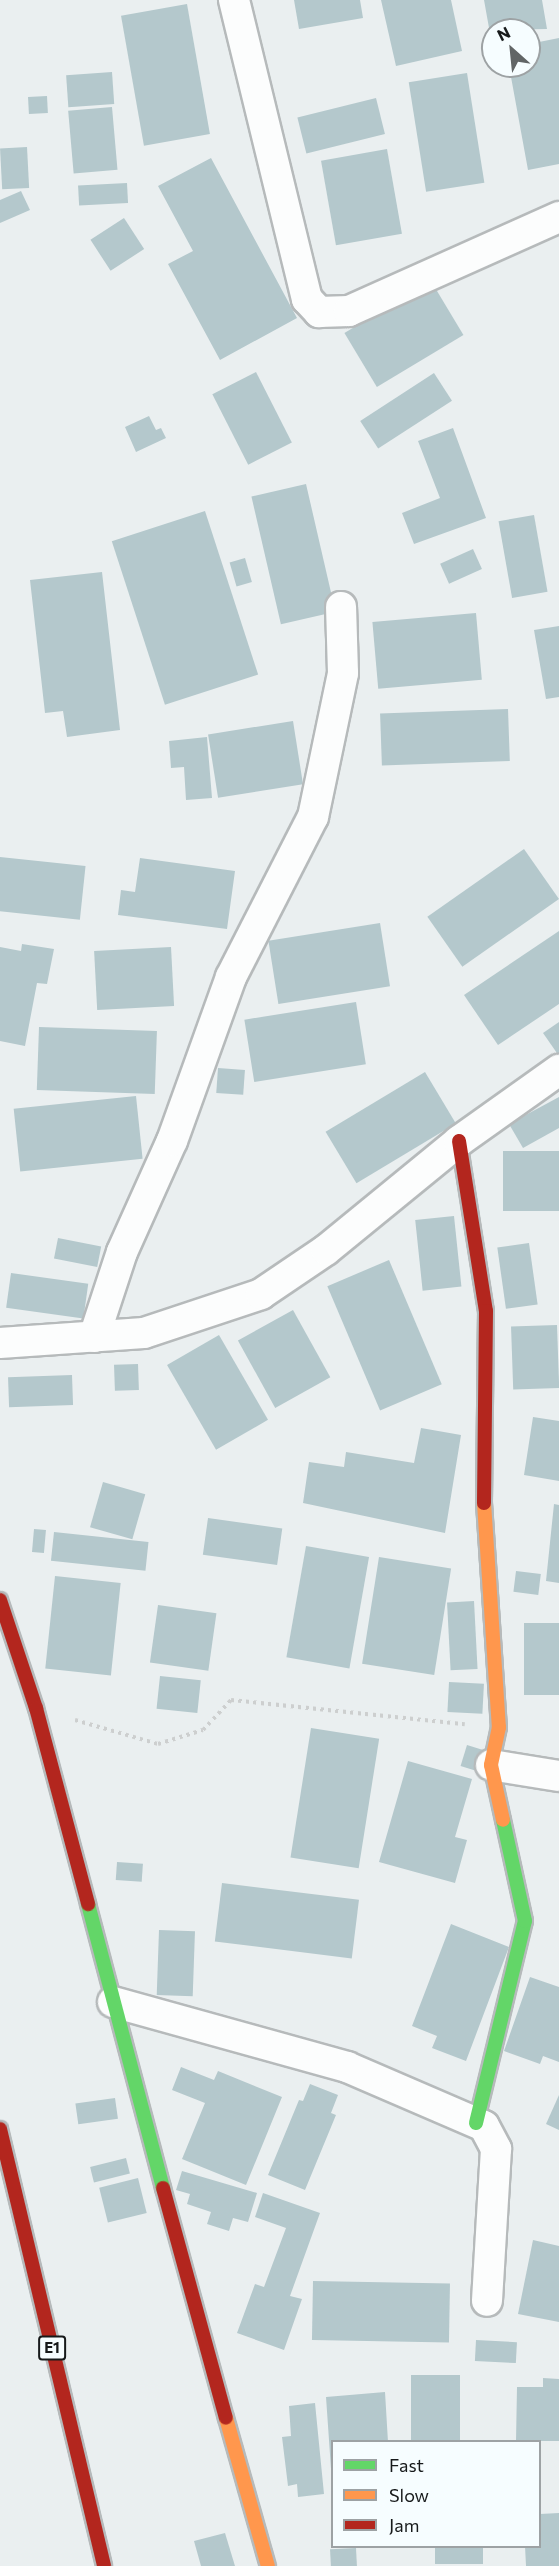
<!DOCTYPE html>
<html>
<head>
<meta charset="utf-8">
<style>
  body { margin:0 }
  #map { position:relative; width:559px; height:2566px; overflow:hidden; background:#eaeff0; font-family:Commissioner,sans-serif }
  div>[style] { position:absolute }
  .building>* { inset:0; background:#b4c8cc; transform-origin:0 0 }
  .path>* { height:4px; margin-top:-2px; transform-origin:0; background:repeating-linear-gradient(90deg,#cdcfcf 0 3px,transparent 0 7.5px) }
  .roads { filter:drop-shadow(2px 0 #b6babb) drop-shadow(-2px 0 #b6babb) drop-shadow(0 2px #b6babb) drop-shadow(0 -2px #b6babb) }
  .street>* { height:30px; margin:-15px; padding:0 15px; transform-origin:15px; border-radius:15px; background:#fcfdfd }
  .fast>* { height:14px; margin:-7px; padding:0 7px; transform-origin:7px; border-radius:7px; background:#63d668 }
  .slow>* { height:14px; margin:-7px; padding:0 7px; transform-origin:7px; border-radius:7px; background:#ff974d }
  .jam>* { height:14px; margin:-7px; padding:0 7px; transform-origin:7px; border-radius:7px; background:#b3261e }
  span { translate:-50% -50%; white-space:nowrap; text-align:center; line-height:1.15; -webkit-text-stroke:4.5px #f6fdff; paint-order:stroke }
  .shield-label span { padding:2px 4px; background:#f6fdff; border:2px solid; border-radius:4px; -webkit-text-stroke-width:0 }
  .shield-label { font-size:15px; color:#171a1b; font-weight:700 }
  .legend { position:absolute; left:331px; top:2440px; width:210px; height:108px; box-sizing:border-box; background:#f6fdff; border:2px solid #9da2a4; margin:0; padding:8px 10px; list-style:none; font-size:18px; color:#171a1b }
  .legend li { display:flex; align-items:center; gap:12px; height:30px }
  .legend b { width:30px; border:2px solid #9da2a4 }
  .north { position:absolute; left:481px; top:18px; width:60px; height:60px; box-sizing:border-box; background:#f6fdff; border:2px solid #9da2a4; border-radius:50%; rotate:333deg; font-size:16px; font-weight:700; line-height:24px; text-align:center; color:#171a1b }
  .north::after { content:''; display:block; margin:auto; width:21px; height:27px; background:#616566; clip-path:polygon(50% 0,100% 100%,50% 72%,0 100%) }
</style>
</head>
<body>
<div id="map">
  <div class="building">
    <div style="clip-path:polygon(294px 0,360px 0,363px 18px,299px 29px)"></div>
    <div style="clip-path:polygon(381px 0,451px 0,462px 51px,396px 66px)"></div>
    <div style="clip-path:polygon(484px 0,542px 0,547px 29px,493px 30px,491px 39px)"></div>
    <div style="left:187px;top:4px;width:132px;height:67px;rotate:80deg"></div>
    <div style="clip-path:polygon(559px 38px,559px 164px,528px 170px,509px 66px,529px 66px,529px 44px)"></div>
    <div style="left:112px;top:72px;width:32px;height:46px;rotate:86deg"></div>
    <div style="left:467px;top:73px;width:111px;height:59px;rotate:81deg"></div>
    <div style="left:47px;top:96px;width:17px;height:19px;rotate:87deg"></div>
    <div style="left:376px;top:98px;width:37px;height:81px;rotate:76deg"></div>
    <div style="left:112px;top:107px;width:63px;height:44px;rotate:85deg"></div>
    <div style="left:27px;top:147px;width:41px;height:27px;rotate:87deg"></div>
    <div style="left:387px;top:149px;width:86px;height:67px;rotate:80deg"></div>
    <div style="clip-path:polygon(211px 158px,297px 318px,220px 360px,168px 264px,193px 251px,158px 186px)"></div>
    <div style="left:127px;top:183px;width:20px;height:49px;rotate:87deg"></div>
    <div style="clip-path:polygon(21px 191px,30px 210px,0 223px,0 200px)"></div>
    <div style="left:124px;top:218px;width:37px;height:40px;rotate:57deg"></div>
    <div style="left:431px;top:281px;width:63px;height:101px;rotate:59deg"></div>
    <div style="left:256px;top:372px;width:79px;height:49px;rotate:63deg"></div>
    <div style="left:434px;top:373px;width:33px;height:88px;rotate:57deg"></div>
    <div style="clip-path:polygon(149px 416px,156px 430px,161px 428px,166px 438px,136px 452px,125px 427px)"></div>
    <div style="clip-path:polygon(453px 428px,486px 518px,414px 544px,402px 513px,440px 498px,418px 441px)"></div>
    <div style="left:306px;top:484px;width:131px;height:56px;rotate:77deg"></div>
    <div style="left:205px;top:511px;width:172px;height:98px;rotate:72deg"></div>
    <div style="left:534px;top:515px;width:78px;height:36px;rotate:80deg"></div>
    <div style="left:473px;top:549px;width:22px;height:36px;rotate:66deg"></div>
    <div style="left:245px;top:558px;width:25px;height:16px;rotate:74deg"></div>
    <div style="clip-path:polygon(102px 572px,120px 730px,67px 737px,63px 711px,45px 713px,30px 580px)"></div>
    <div style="left:476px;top:613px;width:67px;height:104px;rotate:85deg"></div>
    <div style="clip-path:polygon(559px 626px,559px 697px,546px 699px,534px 630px)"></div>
    <div style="left:508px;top:709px;width:52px;height:128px;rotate:88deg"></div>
    <div style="left:293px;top:721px;width:64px;height:86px;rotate:81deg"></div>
    <div style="clip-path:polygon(207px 737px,212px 798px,186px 800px,184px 767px,171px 768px,169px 741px)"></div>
    <div style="left:524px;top:849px;width:61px;height:118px;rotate:55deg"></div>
    <div style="left:0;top:857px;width:86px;height:54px;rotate:6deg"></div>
    <div style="clip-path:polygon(140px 858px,235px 871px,227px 929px,118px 915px,121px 890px,135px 892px)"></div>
    <div style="left:380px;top:923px;width:64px;height:113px;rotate:81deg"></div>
    <div style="clip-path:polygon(559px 931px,559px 1004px,498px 1045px,464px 995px)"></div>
    <div style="clip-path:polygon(22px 944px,54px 949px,47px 984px,37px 983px,25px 1046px,0 1041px,0 947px,21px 951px)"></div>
    <div style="left:171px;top:947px;width:59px;height:77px;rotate:87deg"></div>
    <div style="left:356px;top:1002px;width:63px;height:113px;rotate:81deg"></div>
    <div style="clip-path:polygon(559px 1022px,559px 1056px,543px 1033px)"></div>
    <div style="left:39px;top:1027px;width:118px;height:63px;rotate:2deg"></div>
    <div style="left:218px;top:1068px;width:27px;height:25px;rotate:4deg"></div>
    <div style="left:425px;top:1072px;width:60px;height:116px;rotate:59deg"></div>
    <div style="left:136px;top:1096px;width:63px;height:123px;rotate:84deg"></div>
    <div style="clip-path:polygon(559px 1097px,559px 1128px,523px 1148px,509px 1124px)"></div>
    <div style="left:559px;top:1151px;width:60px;height:56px;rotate:90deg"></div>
    <div style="left:454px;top:1216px;width:71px;height:39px;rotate:84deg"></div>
    <div style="left:58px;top:1238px;width:44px;height:21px;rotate:11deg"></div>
    <div style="left:529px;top:1243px;width:62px;height:32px;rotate:82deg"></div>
    <div style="left:389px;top:1260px;width:135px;height:67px;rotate:67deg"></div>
    <div style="left:11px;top:1273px;width:78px;height:35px;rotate:8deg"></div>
    <div style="left:293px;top:1310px;width:77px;height:63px;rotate:61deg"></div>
    <div style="left:557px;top:1325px;width:63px;height:46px;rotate:88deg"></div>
    <div style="left:219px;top:1335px;width:98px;height:60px;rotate:60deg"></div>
    <div style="left:138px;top:1364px;width:26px;height:24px;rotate:88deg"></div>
    <div style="left:72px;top:1375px;width:30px;height:64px;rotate:88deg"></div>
    <div style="clip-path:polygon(533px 1417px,559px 1421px,559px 1481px,524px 1475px)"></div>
    <div style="clip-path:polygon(421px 1428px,461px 1435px,445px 1533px,303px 1503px,309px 1462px,344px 1467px,346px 1452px,414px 1463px)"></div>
    <div style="left:103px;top:1482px;width:44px;height:47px;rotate:16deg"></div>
    <div style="clip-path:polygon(554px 1504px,559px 1505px,559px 1583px,546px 1581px)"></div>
    <div style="left:208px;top:1518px;width:75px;height:37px;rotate:8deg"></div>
    <div style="left:34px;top:1529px;width:12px;height:23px;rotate:5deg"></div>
    <div style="left:54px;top:1532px;width:95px;height:29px;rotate:6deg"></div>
    <div style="left:306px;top:1546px;width:64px;height:113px;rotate:10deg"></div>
    <div style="left:379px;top:1557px;width:73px;height:108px;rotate:9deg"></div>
    <div style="left:516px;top:1571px;width:25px;height:21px;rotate:7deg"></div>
    <div style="left:55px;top:1576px;width:66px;height:93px;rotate:6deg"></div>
    <div style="left:474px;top:1601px;width:68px;height:27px;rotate:87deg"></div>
    <div style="left:158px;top:1605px;width:59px;height:58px;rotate:8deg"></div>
    <div style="left:559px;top:1623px;width:72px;height:35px;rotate:90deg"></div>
    <div style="left:160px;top:1676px;width:41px;height:33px;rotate:6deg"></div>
    <div style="left:449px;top:1682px;width:35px;height:30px;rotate:3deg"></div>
    <div style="left:311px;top:1728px;width:69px;height:131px;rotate:9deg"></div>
    <div style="left:467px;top:1745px;width:27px;height:22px;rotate:17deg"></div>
    <div style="clip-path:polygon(408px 1761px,472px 1779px,455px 1837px,467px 1840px,455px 1883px,379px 1862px)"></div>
    <div style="left:117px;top:1862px;width:26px;height:18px;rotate:4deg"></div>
    <div style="left:222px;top:1883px;width:138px;height:59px;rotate:7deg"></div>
    <div style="clip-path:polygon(451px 1924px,509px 1947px,466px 2061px,432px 2048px,437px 2036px,412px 2026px)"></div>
    <div style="left:159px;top:1930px;width:36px;height:65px;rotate:2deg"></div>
    <div style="clip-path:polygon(530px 1977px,559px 1987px,559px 2062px,543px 2056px,540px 2064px,504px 2051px)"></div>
    <div style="clip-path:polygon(181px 2067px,214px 2080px,218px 2071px,282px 2097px,246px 2185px,182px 2159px,205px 2103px,172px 2090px)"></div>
    <div style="clip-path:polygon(310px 2084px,338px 2095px,331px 2113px,336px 2115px,305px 2190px,268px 2175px,299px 2100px,303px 2101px)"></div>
    <div style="clip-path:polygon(559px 2095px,559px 2130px,546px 2124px)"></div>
    <div style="left:115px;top:2098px;width:21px;height:40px;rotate:82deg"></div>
    <div style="left:126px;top:2158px;width:16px;height:37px;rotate:76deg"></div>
    <div style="clip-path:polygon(182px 2171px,257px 2193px,248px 2222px,233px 2218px,229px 2231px,207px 2224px,211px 2212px,187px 2204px,190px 2194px,176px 2190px)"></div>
    <div style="left:138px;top:2178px;width:36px;height:40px;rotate:76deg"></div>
    <div style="clip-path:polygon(263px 2193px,320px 2213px,290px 2296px,302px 2299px,284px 2350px,237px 2333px,255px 2284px,264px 2287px,286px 2228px,255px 2217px)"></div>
    <div style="clip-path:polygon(533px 2240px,559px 2246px,559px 2322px,518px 2314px)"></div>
    <div style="left:313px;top:2281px;width:137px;height:59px;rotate:1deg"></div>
    <div style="left:476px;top:2340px;width:41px;height:21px;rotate:3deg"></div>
    <div style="left:411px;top:2375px;width:49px;height:67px"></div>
    <div style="clip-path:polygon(543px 2378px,559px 2379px,559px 2441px,516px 2441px,517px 2387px,543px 2387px)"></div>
    <div style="clip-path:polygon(385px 2392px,388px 2442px,332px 2442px,331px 2469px,326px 2397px)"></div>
    <div style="clip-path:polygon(315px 2403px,324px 2494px,298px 2497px,297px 2484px,288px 2486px,282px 2437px,291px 2436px,289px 2406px)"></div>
    <div style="clip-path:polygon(559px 2513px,559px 2566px,526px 2566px,525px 2546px,540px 2546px,540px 2514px)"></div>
    <div style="clip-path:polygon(225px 2533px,235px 2566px,201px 2566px,194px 2541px)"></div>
    <div style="left:435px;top:2546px;width:48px;height:18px"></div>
    <div style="left:356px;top:2548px;width:18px;height:26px;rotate:87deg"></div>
  </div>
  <div class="path">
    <div style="left:75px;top:1720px;width:86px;rotate:16.1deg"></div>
    <div style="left:158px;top:1744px;width:47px;rotate:-17.3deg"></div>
    <div style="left:203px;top:1730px;width:41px;rotate:-47deg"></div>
    <div style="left:231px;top:1700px;width:235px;rotate:5.9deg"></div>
  </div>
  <div class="roads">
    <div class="street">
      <div style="left:234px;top:0;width:308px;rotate:76.3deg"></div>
      <div style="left:307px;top:299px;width:18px;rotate:47deg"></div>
      <div style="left:319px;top:312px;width:30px;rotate:-2deg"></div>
      <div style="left:349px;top:311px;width:230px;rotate:-24.1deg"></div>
      <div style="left:94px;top:1337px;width:89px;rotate:-71.8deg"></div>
      <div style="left:122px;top:1252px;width:122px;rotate:-65.8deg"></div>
      <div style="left:172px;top:1141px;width:174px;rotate:-70.2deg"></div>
      <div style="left:231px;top:977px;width:180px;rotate:-62.9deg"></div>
      <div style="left:313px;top:817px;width:147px;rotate:-78.2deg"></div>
      <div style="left:343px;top:673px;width:66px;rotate:-91.7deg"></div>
      <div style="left:0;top:1343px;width:144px;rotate:-4deg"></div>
      <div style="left:144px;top:1333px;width:123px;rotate:-18.4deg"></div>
      <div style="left:261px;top:1294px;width:78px;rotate:-34.1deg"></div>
      <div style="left:326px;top:1250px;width:172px;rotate:-39.3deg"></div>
      <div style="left:459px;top:1141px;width:123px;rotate:-35.4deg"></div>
      <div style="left:491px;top:1765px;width:69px;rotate:9.2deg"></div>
      <div style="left:113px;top:2002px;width:243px;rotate:15.5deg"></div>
      <div style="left:347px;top:2067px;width:149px;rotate:23.3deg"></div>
      <div style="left:484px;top:2126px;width:26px;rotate:62deg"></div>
      <div style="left:496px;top:2149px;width:152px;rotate:93.4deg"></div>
    </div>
    <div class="fast">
      <div style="left:88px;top:1904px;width:294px;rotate:75.2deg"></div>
      <div style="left:476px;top:2123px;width:208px;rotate:-76.4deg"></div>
      <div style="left:525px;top:1921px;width:103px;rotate:-102.3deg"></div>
    </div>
    <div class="slow">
      <div style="left:484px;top:1503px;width:225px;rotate:86.2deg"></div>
      <div style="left:499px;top:1727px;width:39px;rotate:102deg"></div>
      <div style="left:491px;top:1765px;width:56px;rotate:77.7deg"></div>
      <div style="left:226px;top:2418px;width:154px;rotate:74.2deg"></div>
    </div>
    <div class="jam">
      <div style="left:459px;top:1141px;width:172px;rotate:81deg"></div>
      <div style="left:486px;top:1311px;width:192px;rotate:90.6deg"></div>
      <div style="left:0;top:1600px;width:114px;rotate:71.6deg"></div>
      <div style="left:36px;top:1708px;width:203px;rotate:75.1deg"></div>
      <div style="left:0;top:2129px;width:449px;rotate:76.6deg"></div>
      <div style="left:163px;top:2188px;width:238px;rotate:74.7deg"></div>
    </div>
  </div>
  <div class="shield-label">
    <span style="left:52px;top:2348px">E1</span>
  </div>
  <ul class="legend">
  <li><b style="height:8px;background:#63d668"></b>Fast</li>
  <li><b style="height:8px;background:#ff974d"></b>Slow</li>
  <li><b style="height:8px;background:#b3261e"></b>Jam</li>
  </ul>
  <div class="north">N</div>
</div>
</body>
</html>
